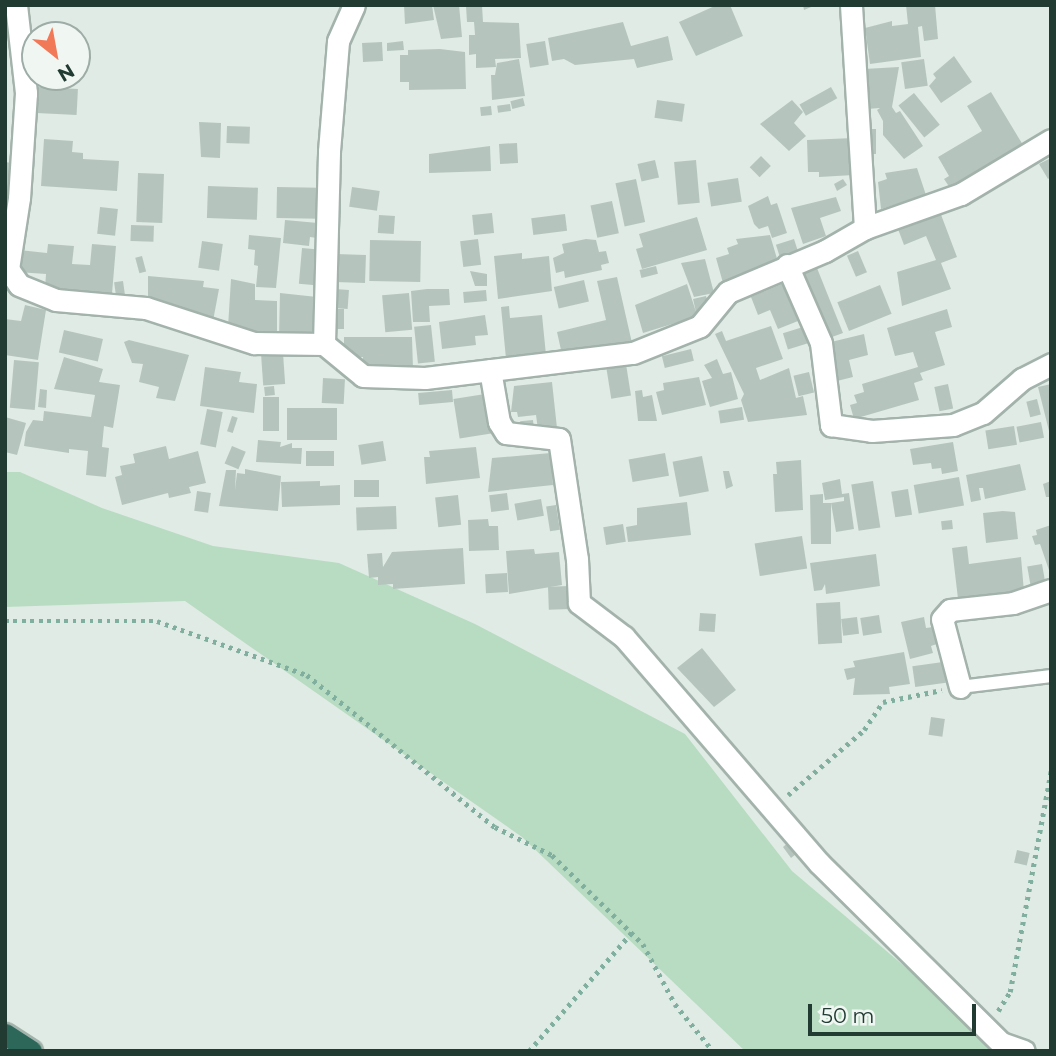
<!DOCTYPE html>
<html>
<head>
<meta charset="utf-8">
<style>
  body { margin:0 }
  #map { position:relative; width:1056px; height:1056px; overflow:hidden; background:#e0ebe5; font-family:Montserrat,sans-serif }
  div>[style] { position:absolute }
  .green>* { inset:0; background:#b8dcc1 }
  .building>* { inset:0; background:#b5c5be; transform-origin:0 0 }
  .path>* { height:4.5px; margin-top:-2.25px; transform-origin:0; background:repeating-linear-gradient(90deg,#80ae9f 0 3.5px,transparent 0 8.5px) }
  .roads { filter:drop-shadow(2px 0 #a3b3ac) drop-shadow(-2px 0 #a3b3ac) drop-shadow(0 2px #a3b3ac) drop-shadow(0 -2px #a3b3ac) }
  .lane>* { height:12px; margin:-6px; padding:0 6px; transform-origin:6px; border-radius:6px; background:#fff }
  .street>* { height:21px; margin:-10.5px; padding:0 10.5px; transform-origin:10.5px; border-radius:10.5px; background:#fff }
  .highway>* { height:21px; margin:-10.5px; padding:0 10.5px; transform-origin:10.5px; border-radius:10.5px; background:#2c6759 }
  span { translate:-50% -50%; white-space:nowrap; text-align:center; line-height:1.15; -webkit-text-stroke:5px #f0f7f3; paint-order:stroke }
  .frame { position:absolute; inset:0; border:7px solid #213b33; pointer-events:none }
  .north { position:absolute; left:21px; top:21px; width:70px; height:70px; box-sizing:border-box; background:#f0f7f3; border:2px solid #9daca6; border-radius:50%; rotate:149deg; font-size:19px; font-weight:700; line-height:28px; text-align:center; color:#213b33 }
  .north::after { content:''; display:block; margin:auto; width:24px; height:32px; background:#f27957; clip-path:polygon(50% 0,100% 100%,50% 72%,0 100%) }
  .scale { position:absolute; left:808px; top:1004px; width:168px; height:32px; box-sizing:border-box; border:4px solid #213b33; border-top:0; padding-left:9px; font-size:21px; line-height:24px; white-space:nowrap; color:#213b33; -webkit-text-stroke:5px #f0f7f3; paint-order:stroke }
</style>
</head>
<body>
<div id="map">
  <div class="green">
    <div style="clip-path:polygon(5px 472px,20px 472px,102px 508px,213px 546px,339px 563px,475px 624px,685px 734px,792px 871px,975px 1026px,1040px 1051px,745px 1051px,522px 837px,185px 601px,5px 607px)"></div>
  </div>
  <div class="building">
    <div style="clip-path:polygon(404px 5px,432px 5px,434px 20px,405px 24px)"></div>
    <div style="clip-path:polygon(433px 5px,459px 5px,462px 37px,441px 39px)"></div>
    <div style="clip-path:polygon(482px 5px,483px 22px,519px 23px,521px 58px,495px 59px,496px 67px,476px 68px,476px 54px,469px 55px,469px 35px,475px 35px,474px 22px,467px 22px,466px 6px)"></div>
    <div style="clip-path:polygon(717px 5px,730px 5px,743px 36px,696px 56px,679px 22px)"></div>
    <div style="clip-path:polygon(803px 5px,816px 5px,804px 10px)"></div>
    <div style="clip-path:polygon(906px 5px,935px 5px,938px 39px,924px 41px,922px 26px,918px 27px,921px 57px,870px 64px,865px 28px,892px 21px,892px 26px,908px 24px)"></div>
    <div style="clip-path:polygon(623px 22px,631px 46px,668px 36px,673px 60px,637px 68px,634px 59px,575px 65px,564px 59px,552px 61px,548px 38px)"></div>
    <div style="clip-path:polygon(403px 41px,404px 50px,387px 51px,387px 43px)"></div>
    <div style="left:545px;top:41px;width:24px;height:19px;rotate:81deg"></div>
    <div style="left:382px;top:42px;width:19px;height:20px;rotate:87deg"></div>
    <div style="clip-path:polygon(440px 49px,465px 52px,466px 89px,409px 90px,409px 82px,400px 82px,400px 55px,408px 55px,408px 50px)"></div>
    <div style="clip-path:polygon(954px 56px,972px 82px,941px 103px,929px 86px,936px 78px,933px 74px)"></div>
    <div style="clip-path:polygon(519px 59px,525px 96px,492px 100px,491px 75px,495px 75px,497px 63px)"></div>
    <div style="left:924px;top:59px;width:27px;height:23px;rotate:82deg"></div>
    <div style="clip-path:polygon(899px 67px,892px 107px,896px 113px,900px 111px,923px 146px,904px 159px,883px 135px,883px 121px,877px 110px,880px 108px,867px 109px,864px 69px)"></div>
    <div style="left:38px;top:87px;width:40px;height:26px;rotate:3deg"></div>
    <div style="left:831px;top:87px;width:13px;height:36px;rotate:61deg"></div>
    <div style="clip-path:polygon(991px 92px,1023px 145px,950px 188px,944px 179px,949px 176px,938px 157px,982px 131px,967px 106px)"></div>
    <div style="left:914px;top:93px;width:41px;height:20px;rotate:51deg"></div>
    <div style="left:523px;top:98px;width:8px;height:13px;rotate:76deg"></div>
    <div style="left:657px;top:100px;width:28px;height:18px;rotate:8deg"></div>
    <div style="clip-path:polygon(792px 100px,803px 112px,794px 123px,806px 136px,789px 151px,760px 124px)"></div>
    <div style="left:510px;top:104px;width:7px;height:13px;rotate:82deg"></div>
    <div style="left:491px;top:106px;width:9px;height:11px;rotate:84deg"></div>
    <div style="clip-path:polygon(199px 122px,221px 123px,220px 158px,201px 157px)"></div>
    <div style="left:227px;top:126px;width:23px;height:17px;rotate:2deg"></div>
    <div style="left:868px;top:129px;width:8px;height:25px"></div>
    <div style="clip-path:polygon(853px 138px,854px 175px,819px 177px,819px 172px,808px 172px,807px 140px)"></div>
    <div style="clip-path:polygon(44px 139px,73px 141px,72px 152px,83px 153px,83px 159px,119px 161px,117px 191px,41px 186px)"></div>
    <div style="left:517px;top:143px;width:20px;height:18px;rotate:87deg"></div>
    <div style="clip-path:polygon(490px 146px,491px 171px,429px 173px,429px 154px)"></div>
    <div style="left:761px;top:156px;width:14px;height:16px;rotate:45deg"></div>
    <div style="clip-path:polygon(1051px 158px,1051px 177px,1048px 179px,1039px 164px)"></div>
    <div style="left:655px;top:160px;width:18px;height:18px;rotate:77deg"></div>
    <div style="left:696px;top:160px;width:43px;height:22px;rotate:85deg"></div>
    <div style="clip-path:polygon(5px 162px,12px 163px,8px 195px,5px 194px)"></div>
    <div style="clip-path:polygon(917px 168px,926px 195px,881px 209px,878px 182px,887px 179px,885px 173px)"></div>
    <div style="left:138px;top:173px;width:26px;height:49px;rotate:2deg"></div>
    <div style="left:738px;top:178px;width:24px;height:31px;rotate:81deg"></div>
    <div style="left:636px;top:179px;width:44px;height:21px;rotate:78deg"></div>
    <div style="clip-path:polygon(843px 179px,847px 185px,837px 191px,834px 184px)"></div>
    <div style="left:208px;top:186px;width:50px;height:32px;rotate:2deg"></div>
    <div style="left:277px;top:187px;width:42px;height:31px;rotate:1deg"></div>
    <div style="left:352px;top:187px;width:28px;height:20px;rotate:8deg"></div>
    <div style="clip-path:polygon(768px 196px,771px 205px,777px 203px,787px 233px,772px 238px,768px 226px,759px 229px,754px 224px,748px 206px)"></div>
    <div style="clip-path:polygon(836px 197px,841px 211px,820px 218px,826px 236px,803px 244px,791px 208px)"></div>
    <div style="left:612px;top:201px;width:33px;height:22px;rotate:78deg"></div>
    <div style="left:100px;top:207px;width:18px;height:27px;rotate:6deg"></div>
    <div style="clip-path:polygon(940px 212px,957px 257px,941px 263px,951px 289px,902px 306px,897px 272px,936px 260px,926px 236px,904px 245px,898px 229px)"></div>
    <div style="left:492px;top:213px;width:20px;height:20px;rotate:84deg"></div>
    <div style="left:565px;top:214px;width:17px;height:34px;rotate:83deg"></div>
    <div style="left:379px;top:215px;width:16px;height:18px;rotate:4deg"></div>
    <div style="clip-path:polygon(697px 217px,707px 250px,642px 269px,636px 249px,643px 247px,639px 234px)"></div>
    <div style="clip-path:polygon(285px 220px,318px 223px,317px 238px,310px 237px,309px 246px,283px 243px)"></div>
    <div style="left:131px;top:225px;width:23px;height:16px;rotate:2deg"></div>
    <div style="clip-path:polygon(249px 235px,281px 238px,276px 288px,256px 287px,258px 266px,254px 265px,255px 250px,248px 249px)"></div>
    <div style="clip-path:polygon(770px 235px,778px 262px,723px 283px,716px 258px,729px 254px,727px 248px,738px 244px,736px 239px)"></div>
    <div style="left:478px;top:239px;width:26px;height:18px;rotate:83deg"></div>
    <div style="clip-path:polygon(586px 239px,596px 240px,599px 252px,606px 251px,609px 263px,601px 265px,602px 270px,565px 278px,564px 271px,556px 273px,553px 258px,564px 253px,562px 244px)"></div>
    <div style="left:794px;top:239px;width:16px;height:19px;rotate:72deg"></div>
    <div style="left:370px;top:240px;width:51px;height:41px;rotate:1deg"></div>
    <div style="left:202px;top:241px;width:21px;height:27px;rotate:8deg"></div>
    <div style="clip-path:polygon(48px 244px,74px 246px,72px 264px,90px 265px,92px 244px,116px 246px,112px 294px,45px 289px,46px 274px,17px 272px,19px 250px,47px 253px)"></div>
    <div style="left:302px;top:248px;width:22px;height:36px;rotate:5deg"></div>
    <div style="left:858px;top:251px;width:23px;height:12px;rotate:67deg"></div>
    <div style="clip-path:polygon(522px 253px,522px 259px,549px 256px,552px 291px,498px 299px,494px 256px)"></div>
    <div style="left:336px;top:254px;width:30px;height:28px;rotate:2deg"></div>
    <div style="left:142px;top:256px;width:16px;height:7px;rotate:75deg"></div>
    <div style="clip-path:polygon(705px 259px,714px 293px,694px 297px,681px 263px)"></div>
    <div style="left:656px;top:266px;width:8px;height:17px;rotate:76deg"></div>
    <div style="clip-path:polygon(817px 268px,843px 333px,832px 337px,803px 274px)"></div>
    <div style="clip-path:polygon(470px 271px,487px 274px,487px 286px,475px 286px)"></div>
    <div style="clip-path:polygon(148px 276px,204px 281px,203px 287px,219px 289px,213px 321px,195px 318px,196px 312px,148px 299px)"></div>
    <div style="clip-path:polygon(617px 277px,632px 343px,563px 359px,557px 332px,606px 320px,597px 281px)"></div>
    <div style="clip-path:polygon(231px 279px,255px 284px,255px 300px,277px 301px,277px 334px,228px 327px)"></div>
    <div style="left:584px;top:280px;width:22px;height:31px;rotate:77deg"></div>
    <div style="left:123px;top:281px;width:15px;height:9px;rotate:82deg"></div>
    <div style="clip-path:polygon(687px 284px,696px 312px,693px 299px,706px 296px,709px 305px,698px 316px,643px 333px,635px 305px)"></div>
    <div style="clip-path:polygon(782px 284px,798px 321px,778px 329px,770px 310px,758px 315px,751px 297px)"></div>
    <div style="left:880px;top:285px;width:31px;height:46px;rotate:68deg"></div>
    <div style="left:335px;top:289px;width:14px;height:19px;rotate:4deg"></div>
    <div style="clip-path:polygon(427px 289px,449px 289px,450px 305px,429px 306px,430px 322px,413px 322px,411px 291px)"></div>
    <div style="left:486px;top:290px;width:11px;height:23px;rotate:85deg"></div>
    <div style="clip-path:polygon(280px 293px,317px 297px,317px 331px,279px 337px)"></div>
    <div style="left:409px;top:293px;width:37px;height:27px;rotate:85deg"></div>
    <div style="clip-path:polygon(25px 305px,46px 310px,38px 360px,5px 355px,5px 319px,21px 321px)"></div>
    <div style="clip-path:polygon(509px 306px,510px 318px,542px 315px,546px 355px,506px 359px,501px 307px)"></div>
    <div style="left:330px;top:309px;width:14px;height:20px"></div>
    <div style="clip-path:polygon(947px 309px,952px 327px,935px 332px,945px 365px,920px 373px,923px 380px,914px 383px,919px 400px,854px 419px,850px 405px,857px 403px,854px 395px,864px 392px,862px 384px,918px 367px,913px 352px,895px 356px,887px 328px)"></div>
    <div style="clip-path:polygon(485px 315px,488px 335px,475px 336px,476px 345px,442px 349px,439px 322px)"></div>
    <div style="left:431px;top:325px;width:37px;height:17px;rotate:84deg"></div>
    <div style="clip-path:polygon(771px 326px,783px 359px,756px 368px,760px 380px,789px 368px,796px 398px,803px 396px,807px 415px,748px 422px,741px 400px,744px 394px,715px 334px,722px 331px,726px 341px)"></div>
    <div style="left:803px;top:327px;width:17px;height:21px;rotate:73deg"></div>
    <div style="left:64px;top:330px;width:40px;height:23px;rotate:13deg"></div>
    <div style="clip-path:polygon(864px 334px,868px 355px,849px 360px,853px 377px,837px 381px,831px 342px)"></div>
    <div style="clip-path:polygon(344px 337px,412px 337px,413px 369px,363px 365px,363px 357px,351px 357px,350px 349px,344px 349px)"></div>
    <div style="clip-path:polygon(129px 340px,189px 355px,175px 401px,156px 398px,159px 387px,139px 382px,143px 364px,132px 363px,124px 342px)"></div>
    <div style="left:691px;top:349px;width:12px;height:30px;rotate:76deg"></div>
    <div style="left:283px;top:353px;width:31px;height:22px;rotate:86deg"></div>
    <div style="clip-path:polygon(64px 357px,103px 369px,99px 382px,120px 385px,113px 428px,104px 426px,102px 447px,109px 448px,106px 477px,86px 475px,88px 451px,69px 449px,69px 453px,24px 446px,26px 432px,33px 420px,43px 421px,44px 411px,91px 417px,95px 395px,54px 389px)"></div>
    <div style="clip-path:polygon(717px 359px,723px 374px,731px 372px,738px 399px,710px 407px,702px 381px,712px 378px,704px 365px)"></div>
    <div style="left:14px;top:360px;width:25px;height:48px;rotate:5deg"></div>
    <div style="left:626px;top:364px;width:32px;height:20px;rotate:81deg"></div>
    <div style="clip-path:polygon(205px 367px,241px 372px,239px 382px,257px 384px,254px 413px,200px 406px)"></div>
    <div style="left:809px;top:372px;width:21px;height:16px;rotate:76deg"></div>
    <div style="clip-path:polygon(699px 377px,706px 405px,662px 415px,656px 392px,664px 390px,663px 383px)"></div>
    <div style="left:323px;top:378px;width:22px;height:25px;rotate:3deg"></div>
    <div style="clip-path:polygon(552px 382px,557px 428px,538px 430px,536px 415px,518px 417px,517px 412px,511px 412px,514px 386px)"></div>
    <div style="left:948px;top:384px;width:25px;height:14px;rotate:78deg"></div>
    <div style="clip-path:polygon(1051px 384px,1051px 435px,1050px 435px,1038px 387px)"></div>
    <div style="left:274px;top:386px;width:9px;height:10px;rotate:84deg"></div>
    <div style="clip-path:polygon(40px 389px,47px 390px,46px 408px,38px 407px)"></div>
    <div style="left:452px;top:390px;width:12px;height:34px;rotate:85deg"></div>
    <div style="clip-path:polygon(642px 390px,643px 397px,652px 395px,657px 421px,638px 421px,635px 391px)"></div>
    <div style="left:485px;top:394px;width:40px;height:32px;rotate:81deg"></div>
    <div style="left:279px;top:397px;width:34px;height:16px;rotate:90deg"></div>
    <div style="left:1037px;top:399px;width:16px;height:11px;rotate:76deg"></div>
    <div style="left:742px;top:407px;width:13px;height:24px;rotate:81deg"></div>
    <div style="left:287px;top:408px;width:50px;height:32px"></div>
    <div style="left:207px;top:409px;width:16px;height:36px;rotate:11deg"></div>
    <div style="left:232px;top:416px;width:6px;height:16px;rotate:18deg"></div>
    <div style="clip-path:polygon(5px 417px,26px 423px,17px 455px,5px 452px)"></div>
    <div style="left:533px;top:420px;width:9px;height:13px;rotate:84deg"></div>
    <div style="left:1041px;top:422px;width:16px;height:25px;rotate:79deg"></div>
    <div style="left:1014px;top:426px;width:19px;height:29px;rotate:81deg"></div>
    <div style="clip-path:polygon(258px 440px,281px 442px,280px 447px,292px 443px,292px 448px,302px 448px,301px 464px,256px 462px)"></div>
    <div style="left:383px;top:441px;width:20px;height:25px;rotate:81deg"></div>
    <div style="clip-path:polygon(953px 442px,958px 471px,942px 474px,941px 468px,932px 469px,931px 463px,913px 465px,910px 449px)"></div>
    <div style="clip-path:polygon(166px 446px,169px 459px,198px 451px,206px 483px,189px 487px,191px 493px,169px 498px,168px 493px,122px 505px,115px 477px,122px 475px,120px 466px,135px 463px,133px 454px)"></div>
    <div style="left:232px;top:446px;width:15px;height:19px;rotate:23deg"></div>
    <div style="clip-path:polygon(476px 447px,480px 478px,426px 484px,424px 457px,430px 457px,429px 451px)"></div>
    <div style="left:306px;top:451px;width:28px;height:15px"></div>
    <div style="clip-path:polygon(551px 453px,553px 485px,488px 492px,492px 458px)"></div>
    <div style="left:665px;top:453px;width:23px;height:37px;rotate:80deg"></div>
    <div style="left:702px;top:456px;width:36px;height:30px;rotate:79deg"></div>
    <div style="clip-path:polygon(801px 460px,803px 510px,775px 512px,773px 474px,777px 474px,776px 462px)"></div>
    <div style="clip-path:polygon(1020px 464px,1026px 490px,985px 499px,983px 488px,979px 488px,981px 500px,971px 502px,966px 475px)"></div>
    <div style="clip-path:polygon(245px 469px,281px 476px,278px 511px,219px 506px,226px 470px,236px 470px,235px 490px,237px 473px,245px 474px)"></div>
    <div style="clip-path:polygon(723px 471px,729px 471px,733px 486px,726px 489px)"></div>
    <div style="left:959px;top:477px;width:29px;height:46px;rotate:80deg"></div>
    <div style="clip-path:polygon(840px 479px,842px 494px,849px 493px,854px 529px,836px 532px,831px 503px,844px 501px,844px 497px,825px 500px,822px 483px)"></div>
    <div style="left:379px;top:480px;width:17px;height:25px;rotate:90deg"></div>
    <div style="clip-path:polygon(320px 481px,320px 486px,340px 485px,340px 505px,282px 507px,281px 482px)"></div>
    <div style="left:873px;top:481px;width:47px;height:22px;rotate:81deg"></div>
    <div style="clip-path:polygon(1051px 481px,1051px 497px,1046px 497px,1043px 484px)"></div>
    <div style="left:908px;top:489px;width:26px;height:17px;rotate:81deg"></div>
    <div style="left:197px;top:491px;width:14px;height:20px;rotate:8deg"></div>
    <div style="left:507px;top:493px;width:17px;height:18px;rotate:83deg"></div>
    <div style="clip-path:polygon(823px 494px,823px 503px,831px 503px,831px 544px,811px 544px,810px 495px)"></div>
    <div style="left:458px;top:495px;width:30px;height:23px;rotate:84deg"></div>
    <div style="left:541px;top:499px;width:17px;height:27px;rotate:80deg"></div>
    <div style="clip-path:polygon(687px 502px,691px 535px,628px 542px,626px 527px,637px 525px,637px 508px)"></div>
    <div style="left:556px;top:505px;width:25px;height:10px;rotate:81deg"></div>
    <div style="left:396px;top:506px;width:23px;height:40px;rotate:88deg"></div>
    <div style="clip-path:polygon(1003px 511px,1015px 512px,1018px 539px,986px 543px,983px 513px)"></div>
    <div style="clip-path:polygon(488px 519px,489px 526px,498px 526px,499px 550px,469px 551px,468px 520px)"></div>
    <div style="left:952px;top:520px;width:9px;height:11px;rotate:84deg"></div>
    <div style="left:623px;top:524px;width:18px;height:20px;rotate:81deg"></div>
    <div style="clip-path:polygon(1051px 525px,1051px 573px,1050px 573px,1040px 544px,1035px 545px,1032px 536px,1037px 535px,1036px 530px)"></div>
    <div style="left:802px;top:536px;width:33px;height:48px;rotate:81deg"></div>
    <div style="clip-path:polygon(967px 546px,969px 564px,1021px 557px,1024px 592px,958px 599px,952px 548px)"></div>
    <div style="clip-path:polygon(463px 548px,465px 584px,393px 589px,393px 584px,378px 585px,378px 577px,369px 578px,367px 554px,382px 553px,383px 567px,392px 552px)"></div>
    <div style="clip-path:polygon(534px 549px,535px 554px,559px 552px,562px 585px,509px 594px,506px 551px)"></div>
    <div style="clip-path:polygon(876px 554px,880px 586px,826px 594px,825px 584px,822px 590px,814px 591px,810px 563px)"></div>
    <div style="left:1042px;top:564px;width:22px;height:15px;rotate:80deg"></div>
    <div style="left:507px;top:573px;width:19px;height:22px;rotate:87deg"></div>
    <div style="left:570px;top:586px;width:23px;height:22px;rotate:88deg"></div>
    <div style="left:840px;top:602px;width:41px;height:24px;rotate:87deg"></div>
    <div style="left:700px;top:613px;width:16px;height:18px;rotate:4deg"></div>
    <div style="left:879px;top:615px;width:18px;height:19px;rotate:81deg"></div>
    <div style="left:857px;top:617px;width:17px;height:16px;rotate:83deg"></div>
    <div style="clip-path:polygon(924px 617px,926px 628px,933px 627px,937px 644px,931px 646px,933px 653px,910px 659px,901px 622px)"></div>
    <div style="clip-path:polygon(702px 648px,736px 690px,714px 707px,677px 668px)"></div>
    <div style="clip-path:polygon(904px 652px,910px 684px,889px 687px,890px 694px,853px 695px,855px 678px,847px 680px,844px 669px,855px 667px,853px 661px)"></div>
    <div style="left:943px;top:662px;width:21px;height:31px;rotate:82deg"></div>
    <div style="left:931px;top:717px;width:14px;height:18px;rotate:8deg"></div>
    <div style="clip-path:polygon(790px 841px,800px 851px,791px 858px,783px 847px)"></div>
    <div style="left:1017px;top:850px;width:13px;height:13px;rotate:13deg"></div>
  </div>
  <div class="path">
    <div style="left:5px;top:621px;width:152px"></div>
    <div style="left:157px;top:621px;width:159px;rotate:19.8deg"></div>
    <div style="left:307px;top:675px;width:242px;rotate:39deg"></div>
    <div style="left:495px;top:827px;width:64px;rotate:26.2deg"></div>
    <div style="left:552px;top:855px;width:127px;rotate:44.4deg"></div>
    <div style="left:643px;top:944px;width:68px;rotate:61.9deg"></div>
    <div style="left:675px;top:1004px;width:60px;rotate:51deg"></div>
    <div style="left:788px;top:795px;width:100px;rotate:-40.5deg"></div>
    <div style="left:864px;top:730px;width:34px;rotate:-56deg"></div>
    <div style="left:883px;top:702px;width:60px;rotate:-11.5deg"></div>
    <div style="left:998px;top:1011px;width:22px;rotate:-58deg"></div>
    <div style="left:1010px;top:992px;width:226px;rotate:-79.5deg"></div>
    <div style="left:529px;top:1051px;width:157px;rotate:-49.1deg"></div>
  </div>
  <div class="roads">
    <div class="lane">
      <div style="left:960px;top:687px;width:92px;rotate:-6.9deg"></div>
    </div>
    <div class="street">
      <div style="left:16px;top:5px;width:89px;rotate:83.5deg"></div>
      <div style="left:26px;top:93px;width:105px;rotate:93.8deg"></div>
      <div style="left:19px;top:198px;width:72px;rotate:98.8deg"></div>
      <div style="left:8px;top:269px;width:19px;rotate:55deg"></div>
      <div style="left:19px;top:285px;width:40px;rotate:22deg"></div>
      <div style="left:56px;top:300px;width:90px;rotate:5.1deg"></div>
      <div style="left:146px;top:308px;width:114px;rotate:18deg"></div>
      <div style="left:254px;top:343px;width:70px;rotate:0.8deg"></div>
      <div style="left:324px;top:344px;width:50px;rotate:39.4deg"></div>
      <div style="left:363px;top:376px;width:62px;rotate:1.8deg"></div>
      <div style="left:425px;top:378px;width:209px;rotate:-6.9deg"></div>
      <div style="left:633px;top:353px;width:72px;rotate:-21.9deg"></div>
      <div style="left:700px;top:326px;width:44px;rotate:-50.5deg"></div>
      <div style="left:728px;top:292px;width:105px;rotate:-22.9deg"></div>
      <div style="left:825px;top:251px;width:46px;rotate:-29.9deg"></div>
      <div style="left:865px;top:228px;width:223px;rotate:-93.6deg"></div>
      <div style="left:865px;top:228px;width:102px;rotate:-19.5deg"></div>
      <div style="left:961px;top:194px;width:105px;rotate:-31deg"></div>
      <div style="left:787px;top:265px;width:85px;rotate:66.4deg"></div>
      <div style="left:821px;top:343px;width:83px;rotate:83deg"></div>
      <div style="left:831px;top:425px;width:41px;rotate:8.3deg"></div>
      <div style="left:872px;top:431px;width:81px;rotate:-4.2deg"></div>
      <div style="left:953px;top:425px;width:32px;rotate:-22deg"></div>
      <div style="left:983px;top:413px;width:52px;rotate:-41.1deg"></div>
      <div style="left:1022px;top:379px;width:33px;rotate:-27deg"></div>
      <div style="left:324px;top:344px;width:193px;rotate:-88.5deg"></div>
      <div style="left:329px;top:151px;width:110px;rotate:-85.3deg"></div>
      <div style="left:338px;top:41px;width:39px;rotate:-66deg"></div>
      <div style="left:490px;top:370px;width:53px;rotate:80.2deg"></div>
      <div style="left:499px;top:422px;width:13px;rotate:58deg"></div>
      <div style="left:506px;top:433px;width:53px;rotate:6.5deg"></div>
      <div style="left:559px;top:439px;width:121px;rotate:81.5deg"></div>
      <div style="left:577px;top:559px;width:44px;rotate:87.4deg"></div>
      <div style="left:579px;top:603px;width:56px;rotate:37.1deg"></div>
      <div style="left:624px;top:637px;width:298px;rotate:49.2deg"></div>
      <div style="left:819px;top:863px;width:256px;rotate:44.7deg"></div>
      <div style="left:1001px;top:1043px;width:24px;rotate:19deg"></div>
      <div style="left:960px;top:687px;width:70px;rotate:-104.8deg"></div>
      <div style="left:942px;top:619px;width:12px;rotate:-48deg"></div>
      <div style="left:950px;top:610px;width:63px;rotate:-6.3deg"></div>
      <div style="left:1013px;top:603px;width:40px;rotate:-18.9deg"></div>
    </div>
    <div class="highway">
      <div style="left:5px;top:1034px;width:31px;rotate:33deg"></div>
    </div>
  </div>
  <div class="frame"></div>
  <div class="north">N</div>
  <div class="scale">50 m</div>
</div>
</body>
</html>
